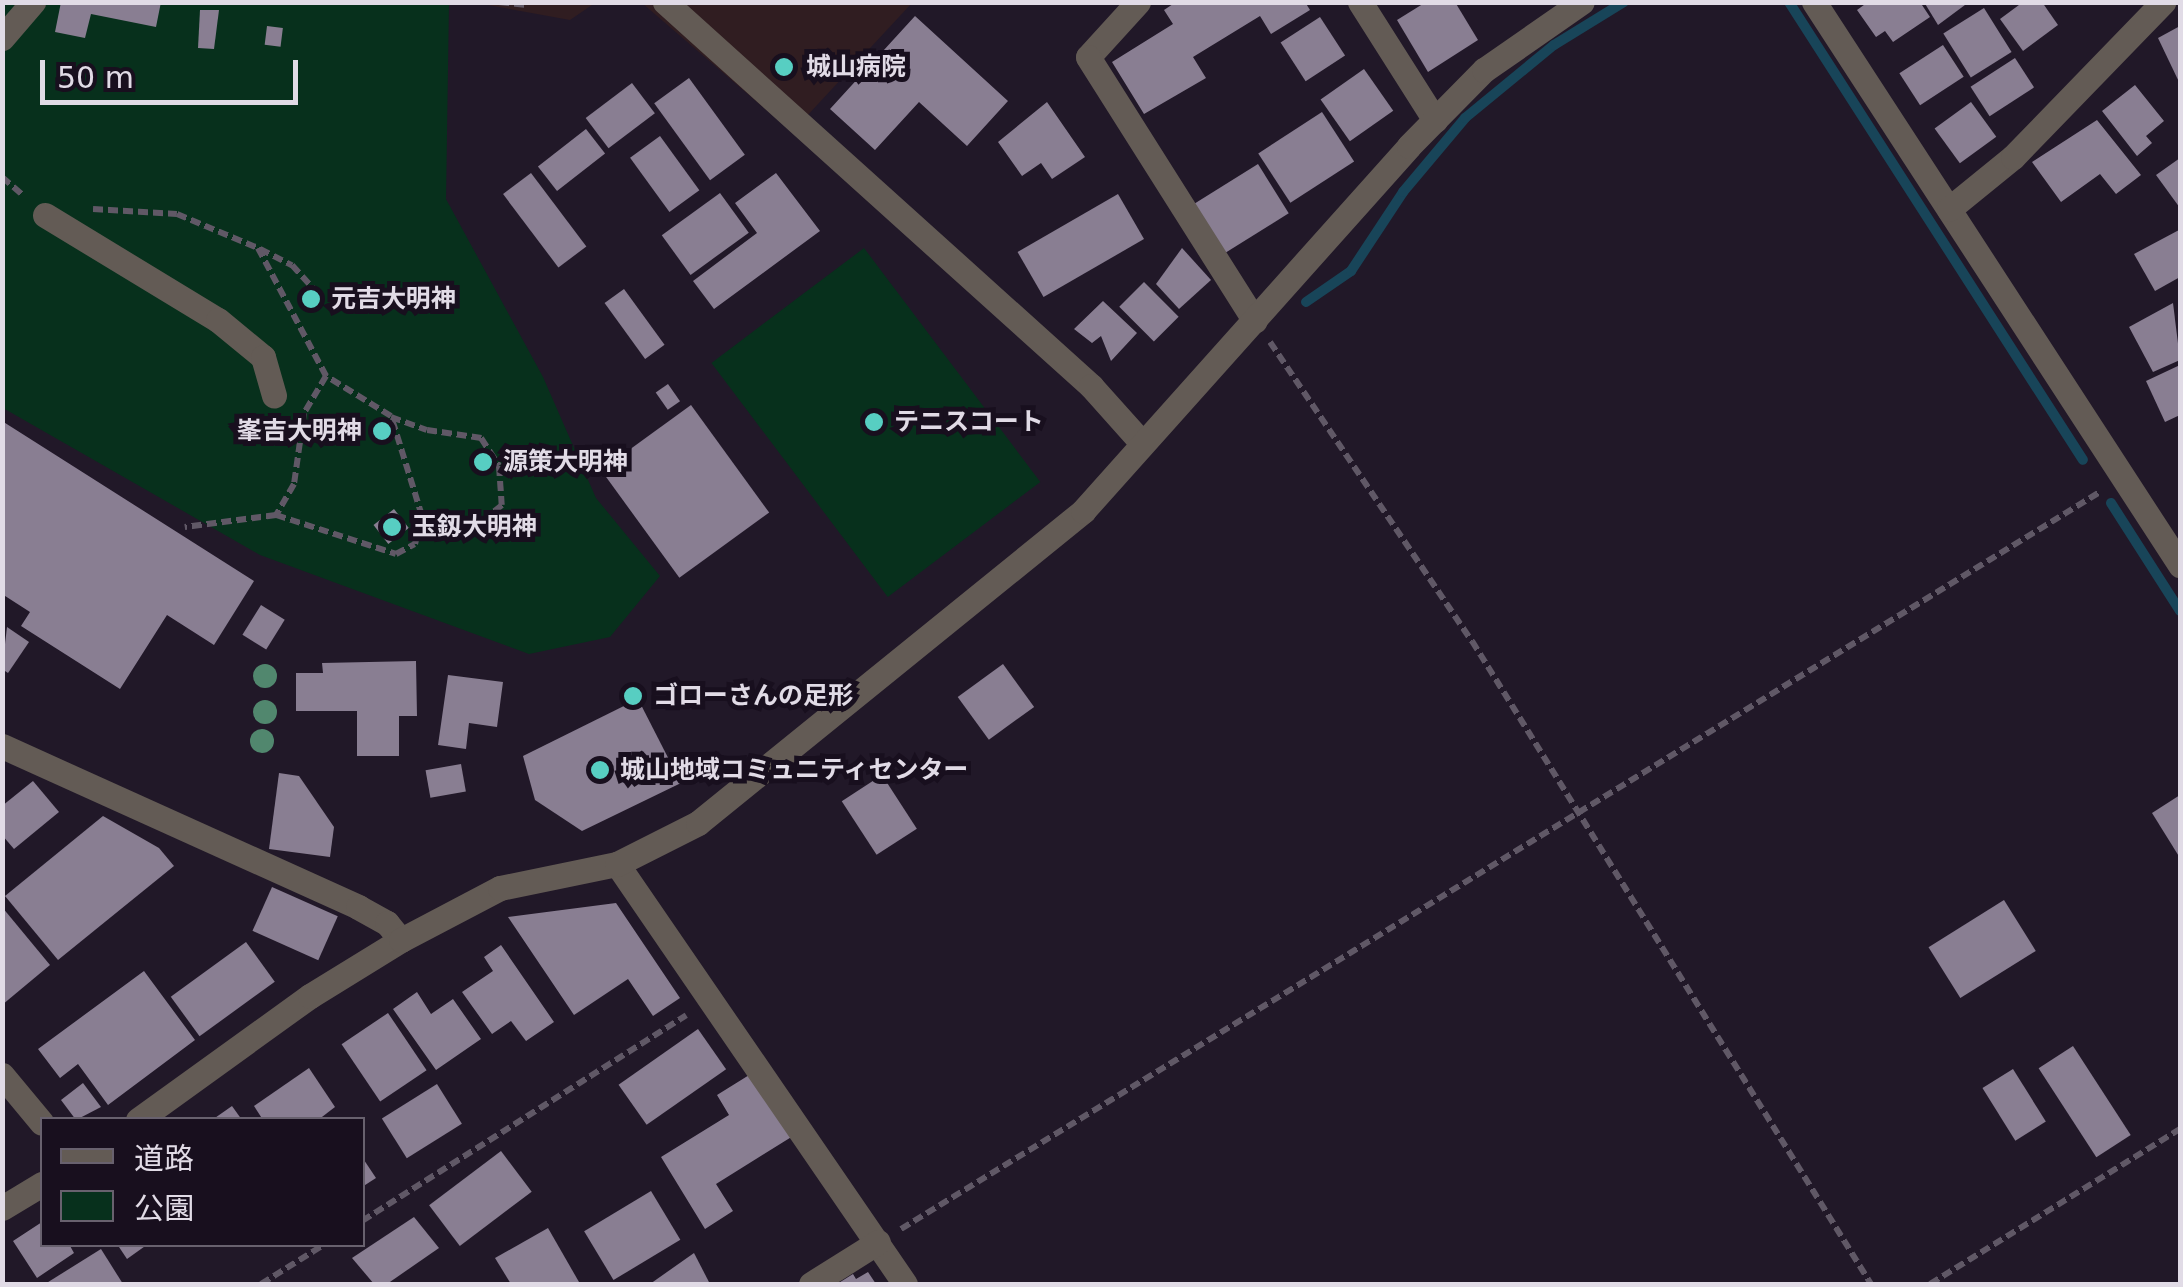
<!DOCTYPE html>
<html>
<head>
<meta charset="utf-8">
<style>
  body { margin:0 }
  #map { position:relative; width:2183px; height:1287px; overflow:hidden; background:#211828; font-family:"DejaVu Sans","Noto Sans JP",sans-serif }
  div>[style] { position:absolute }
  .medical>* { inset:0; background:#301d21 }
  .green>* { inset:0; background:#07301c; transform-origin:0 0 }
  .stream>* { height:10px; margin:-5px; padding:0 5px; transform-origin:5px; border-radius:5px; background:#184559 }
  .building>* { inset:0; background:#897e92; transform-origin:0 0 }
  .path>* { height:6px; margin-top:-3px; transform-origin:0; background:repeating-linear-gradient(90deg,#605866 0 10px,transparent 0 15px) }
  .minor>* { height:25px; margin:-12.5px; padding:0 12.5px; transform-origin:12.5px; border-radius:12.5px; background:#635b55 }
  .tertiary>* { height:25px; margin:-12.5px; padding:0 12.5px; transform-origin:12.5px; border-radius:12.5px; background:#635b55 }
  .trees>* { width:24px; height:24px; margin:-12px; border-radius:50%; background:#51876e }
  .dots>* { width:28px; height:28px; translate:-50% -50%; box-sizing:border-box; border:5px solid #180f1e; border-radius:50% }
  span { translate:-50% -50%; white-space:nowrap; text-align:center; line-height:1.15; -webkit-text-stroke:10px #180f1e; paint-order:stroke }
  .poi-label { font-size:25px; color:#e1dbe6; font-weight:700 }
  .left { translate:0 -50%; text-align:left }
  .right { translate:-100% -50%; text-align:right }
  .frame { position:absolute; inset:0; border:5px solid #e1dbe6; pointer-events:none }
  .legend { position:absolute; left:40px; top:1117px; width:325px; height:130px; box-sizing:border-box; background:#180f1e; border:2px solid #68616e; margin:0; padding:12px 18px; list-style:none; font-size:30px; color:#e1dbe6 }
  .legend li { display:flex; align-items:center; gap:20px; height:50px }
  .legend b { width:50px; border:2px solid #68616e }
  .scale { position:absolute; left:40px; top:60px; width:258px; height:45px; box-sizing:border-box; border:5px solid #e1dbe6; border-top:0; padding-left:12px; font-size:30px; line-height:35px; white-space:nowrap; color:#e1dbe6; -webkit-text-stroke:8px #180f1e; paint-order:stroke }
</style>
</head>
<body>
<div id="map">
  <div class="medical">
    <div style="clip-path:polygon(477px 3px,477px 2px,595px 3px,570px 20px)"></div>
    <div style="clip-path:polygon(642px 3px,912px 3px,792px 132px)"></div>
  </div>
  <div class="green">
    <div style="clip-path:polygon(3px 3px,449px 3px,446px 199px,543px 377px,596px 498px,660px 576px,610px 637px,529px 654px,260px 555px,3px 408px)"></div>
    <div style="left:864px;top:248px;width:293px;height:191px;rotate:53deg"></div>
  </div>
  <div class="stream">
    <div style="left:1789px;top:2px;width:544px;rotate:57.3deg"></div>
    <div style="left:1306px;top:302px;width:55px;rotate:-34.6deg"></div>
    <div style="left:1351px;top:271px;width:95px;rotate:-56.6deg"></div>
    <div style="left:1403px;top:192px;width:97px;rotate:-50deg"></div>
    <div style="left:1465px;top:118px;width:115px;rotate:-39.4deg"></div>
    <div style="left:1554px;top:45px;width:82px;rotate:-31.6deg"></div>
    <div style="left:2111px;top:503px;width:128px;rotate:57.4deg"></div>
  </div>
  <div class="building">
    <div style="clip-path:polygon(61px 2px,161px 2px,156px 27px,91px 14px,85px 38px,55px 32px)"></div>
    <div style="clip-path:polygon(1176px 2px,1305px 2px,1310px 10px,1271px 34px,1260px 16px,1193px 57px,1206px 78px,1144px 114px,1112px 62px,1173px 24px,1164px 10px)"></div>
    <div style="clip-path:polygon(1426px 2px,1455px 2px,1478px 40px,1428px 72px,1397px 20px)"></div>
    <div style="clip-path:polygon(1868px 2px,1920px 2px,1930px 17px,1893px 42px,1885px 31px,1876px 37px,1857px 10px)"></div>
    <div style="clip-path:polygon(1924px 2px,1969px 2px,1938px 25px)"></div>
    <div style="clip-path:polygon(2023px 2px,2042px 2px,2058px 25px,2023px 51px,2000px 19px)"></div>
    <div style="left:1984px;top:8px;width:52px;height:48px;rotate:58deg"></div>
    <div style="clip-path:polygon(200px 10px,219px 10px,214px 49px,198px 48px)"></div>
    <div style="clip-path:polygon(915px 16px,1008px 101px,967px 146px,919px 102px,875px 150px,830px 109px)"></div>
    <div style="left:1320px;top:17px;width:46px;height:47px;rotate:57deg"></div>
    <div style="left:267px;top:26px;width:16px;height:19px;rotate:7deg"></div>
    <div style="clip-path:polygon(2180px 26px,2180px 84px,2158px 38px)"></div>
    <div style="left:1943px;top:45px;width:38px;height:52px;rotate:57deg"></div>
    <div style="left:2015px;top:58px;width:35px;height:53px;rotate:57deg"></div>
    <div style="left:1364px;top:69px;width:51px;height:53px;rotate:55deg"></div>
    <div style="left:689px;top:78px;width:95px;height:43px;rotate:54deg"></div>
    <div style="left:632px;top:83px;width:38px;height:58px;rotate:53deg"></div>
    <div style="clip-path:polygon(2135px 85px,2164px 121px,2146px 136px,2152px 143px,2137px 156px,2102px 111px)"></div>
    <div style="clip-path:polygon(1047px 102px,1085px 157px,1052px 179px,1041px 163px,1022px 176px,998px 142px)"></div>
    <div style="left:1971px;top:102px;width:43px;height:45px;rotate:54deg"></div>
    <div style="left:1322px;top:112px;width:59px;height:76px;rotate:57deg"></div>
    <div style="clip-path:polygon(2097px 120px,2141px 175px,2116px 194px,2100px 174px,2061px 202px,2032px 162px)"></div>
    <div style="left:586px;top:129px;width:31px;height:61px;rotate:52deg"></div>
    <div style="left:660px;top:136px;width:67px;height:37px;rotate:54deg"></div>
    <div style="clip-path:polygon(2180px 158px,2180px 208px,2156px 175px)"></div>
    <div style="left:1258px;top:164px;width:58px;height:77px;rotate:58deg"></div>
    <div style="left:531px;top:173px;width:92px;height:35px;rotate:53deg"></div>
    <div style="clip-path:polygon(776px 173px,820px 231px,714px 309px,693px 281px,757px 233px,735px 203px)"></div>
    <div style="left:720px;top:193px;width:49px;height:72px;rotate:54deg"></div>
    <div style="left:1118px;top:194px;width:52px;height:116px;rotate:60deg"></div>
    <div style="clip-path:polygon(2179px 230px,2180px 277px,2155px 291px,2134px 254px)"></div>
    <div style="clip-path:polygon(1182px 248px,1211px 280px,1179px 309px,1156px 284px)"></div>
    <div style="left:1144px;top:282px;width:49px;height:35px;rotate:45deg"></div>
    <div style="left:624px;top:289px;width:69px;height:24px;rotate:54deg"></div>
    <div style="clip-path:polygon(1103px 301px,1137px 333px,1111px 361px,1101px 336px,1092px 343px,1074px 329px)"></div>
    <div style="clip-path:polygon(2173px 303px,2180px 360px,2153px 372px,2129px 327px)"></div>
    <div style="clip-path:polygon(2180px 365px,2180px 415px,2165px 422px,2146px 381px)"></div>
    <div style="left:668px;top:384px;width:21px;height:15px;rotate:55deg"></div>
    <div style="left:691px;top:405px;width:133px;height:111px;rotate:54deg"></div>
    <div style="clip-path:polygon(2px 421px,254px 581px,214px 645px,167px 615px,120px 689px,21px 626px,30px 612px,2px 594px)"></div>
    <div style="left:394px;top:509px;width:24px;height:26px;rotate:52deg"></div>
    <div style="left:261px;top:605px;width:28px;height:35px;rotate:32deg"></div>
    <div style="clip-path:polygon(7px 627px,29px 642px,8px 673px,2px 669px)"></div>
    <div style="clip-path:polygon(416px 661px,417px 716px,399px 716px,399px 756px,357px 756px,357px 711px,296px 711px,296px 673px,323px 673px,322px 663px)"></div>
    <div style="left:1003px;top:664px;width:53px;height:56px;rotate:54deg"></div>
    <div style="clip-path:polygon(448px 675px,503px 682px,497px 727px,469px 723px,466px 749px,438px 745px)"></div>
    <div style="clip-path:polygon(638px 699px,681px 783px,582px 831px,535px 800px,523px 756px)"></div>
    <div style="left:461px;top:764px;width:28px;height:36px;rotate:80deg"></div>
    <div style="clip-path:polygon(279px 773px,299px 776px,334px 827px,330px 857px,269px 849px)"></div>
    <div style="left:882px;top:775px;width:64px;height:48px;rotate:57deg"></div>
    <div style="clip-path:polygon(33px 781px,59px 812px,14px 849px,2px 835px,2px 806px)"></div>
    <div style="clip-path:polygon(2180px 795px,2180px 858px,2152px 813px)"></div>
    <div style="clip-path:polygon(103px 816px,159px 848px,174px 866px,58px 960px,5px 896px)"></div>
    <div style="left:272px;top:887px;width:72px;height:48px;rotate:24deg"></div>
    <div style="left:2004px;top:900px;width:60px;height:89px;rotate:58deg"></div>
    <div style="clip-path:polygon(616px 903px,680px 998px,653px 1016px,628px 979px,574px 1015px,508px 917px)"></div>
    <div style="clip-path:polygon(2px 907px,50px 965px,2px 1005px)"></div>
    <div style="left:246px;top:942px;width:49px;height:93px;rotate:54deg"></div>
    <div style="clip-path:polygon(501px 945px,554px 1022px,526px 1041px,511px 1021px,492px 1034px,462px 992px,493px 971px,484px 957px)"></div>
    <div style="clip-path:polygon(144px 971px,195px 1040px,108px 1105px,78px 1064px,60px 1078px,38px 1049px)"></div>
    <div style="clip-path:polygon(417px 992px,431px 1014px,453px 999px,481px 1039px,436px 1070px,393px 1009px)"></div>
    <div style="left:388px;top:1013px;width:69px;height:56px;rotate:56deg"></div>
    <div style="left:698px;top:1029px;width:49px;height:97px;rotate:55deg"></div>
    <div style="left:2073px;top:1046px;width:106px;height:41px;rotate:57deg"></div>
    <div style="clip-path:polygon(309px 1068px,335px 1107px,318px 1120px,263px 1120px,254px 1106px)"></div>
    <div style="left:2013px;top:1069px;width:62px;height:36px;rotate:58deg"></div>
    <div style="clip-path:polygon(754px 1072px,793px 1136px,716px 1184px,733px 1211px,705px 1229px,661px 1157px,729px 1115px,717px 1095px)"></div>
    <div style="clip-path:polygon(83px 1083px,101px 1107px,76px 1120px,61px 1100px)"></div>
    <div style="left:437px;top:1084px;width:47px;height:65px;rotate:58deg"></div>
    <div style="clip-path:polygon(232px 1106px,242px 1120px,212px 1120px)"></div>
    <div style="left:501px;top:1151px;width:51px;height:90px;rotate:53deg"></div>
    <div style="clip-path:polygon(362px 1157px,376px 1178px,362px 1187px)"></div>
    <div style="left:651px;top:1191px;width:57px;height:78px;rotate:59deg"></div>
    <div style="clip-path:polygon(414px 1217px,439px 1248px,387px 1284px,374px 1284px,352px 1258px)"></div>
    <div style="clip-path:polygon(42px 1222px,42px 1244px,69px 1244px,74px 1253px,37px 1278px,13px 1241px)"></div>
    <div style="clip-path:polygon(548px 1228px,579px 1282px,511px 1284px,495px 1258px)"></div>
    <div style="clip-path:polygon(117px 1244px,148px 1244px,127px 1259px)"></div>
    <div style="clip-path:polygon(101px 1249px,123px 1284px,45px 1284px)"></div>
    <div style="clip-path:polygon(694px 1253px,710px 1284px,650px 1284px)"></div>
    <div style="clip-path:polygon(868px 1272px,876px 1284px,837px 1284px,853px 1274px,856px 1279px)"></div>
  </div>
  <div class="path">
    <div style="left:499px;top:2px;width:28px;rotate:6deg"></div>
    <div style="left:2px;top:177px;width:29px;rotate:41deg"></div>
    <div style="left:93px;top:209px;width:84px;rotate:3.4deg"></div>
    <div style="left:177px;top:214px;width:88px;rotate:22.8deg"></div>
    <div style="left:258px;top:248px;width:145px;rotate:62deg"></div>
    <div style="left:326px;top:376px;width:43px;rotate:120.7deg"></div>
    <div style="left:304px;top:413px;width:72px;rotate:98deg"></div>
    <div style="left:294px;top:484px;width:36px;rotate:120deg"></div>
    <div style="left:276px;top:515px;width:92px;rotate:172.5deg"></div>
    <div style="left:260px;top:249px;width:36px;rotate:27deg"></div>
    <div style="left:292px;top:265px;width:31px;rotate:48deg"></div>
    <div style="left:1270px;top:342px;width:361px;rotate:56deg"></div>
    <div style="left:1472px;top:641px;width:757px;rotate:58.18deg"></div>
    <div style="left:391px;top:417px;width:38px;rotate:20deg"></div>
    <div style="left:427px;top:430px;width:55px;rotate:8.4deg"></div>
    <div style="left:481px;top:438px;width:33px;rotate:57deg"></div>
    <div style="left:499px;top:466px;width:39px;rotate:86deg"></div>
    <div style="left:502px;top:505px;width:48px;rotate:141deg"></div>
    <div style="left:465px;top:535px;width:47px;rotate:-156.2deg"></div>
    <div style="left:276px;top:515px;width:126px;rotate:18deg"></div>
    <div style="left:396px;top:554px;width:21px;rotate:-28deg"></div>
    <div style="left:415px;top:544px;width:29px;rotate:-76deg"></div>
    <div style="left:422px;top:516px;width:105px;rotate:-107.2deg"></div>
    <div style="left:391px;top:416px;width:76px;rotate:-148.4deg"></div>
    <div style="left:362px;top:1221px;width:384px;rotate:-32.4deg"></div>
    <div style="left:901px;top:1229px;width:1407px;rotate:-31.58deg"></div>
    <div style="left:261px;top:1284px;width:75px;rotate:-32deg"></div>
    <div style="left:1930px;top:1284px;width:294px;rotate:-31.8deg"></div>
  </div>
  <div class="minor">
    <div style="left:665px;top:2px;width:574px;rotate:42.03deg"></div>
    <div style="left:1091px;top:386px;width:76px;rotate:48.2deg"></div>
    <div style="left:1138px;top:2px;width:74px;rotate:132.3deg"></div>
    <div style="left:1088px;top:57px;width:312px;rotate:57.7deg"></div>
    <div style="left:1360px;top:2px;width:140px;rotate:57.6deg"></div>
    <div style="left:1814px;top:2px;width:672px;rotate:56.97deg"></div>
    <div style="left:2px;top:38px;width:48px;rotate:-49.3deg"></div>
    <div style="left:1949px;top:209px;width:82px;rotate:-39.1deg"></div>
    <div style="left:2013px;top:157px;width:216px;rotate:-45.9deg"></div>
    <div style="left:45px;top:215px;width:202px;rotate:31.3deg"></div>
    <div style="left:218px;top:320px;width:58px;rotate:39.4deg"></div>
    <div style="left:263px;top:357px;width:40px;rotate:74deg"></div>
    <div style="left:2px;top:746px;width:391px;rotate:24.3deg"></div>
    <div style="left:358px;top:907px;width:33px;rotate:29deg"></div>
    <div style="left:387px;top:923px;width:22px;rotate:51deg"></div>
    <div style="left:617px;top:864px;width:509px;rotate:55.56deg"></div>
    <div style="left:2px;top:1075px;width:62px;rotate:50.2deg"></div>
    <div style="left:811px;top:1284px;width:79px;rotate:-32.1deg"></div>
  </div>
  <div class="tertiary">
    <div style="left:138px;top:1120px;width:212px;rotate:-35.8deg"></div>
    <div style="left:310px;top:996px;width:107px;rotate:-31.6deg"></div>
    <div style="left:401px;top:940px;width:112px;rotate:-27.7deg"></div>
    <div style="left:500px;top:888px;width:119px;rotate:-11.6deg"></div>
    <div style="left:617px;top:864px;width:91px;rotate:-26.8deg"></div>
    <div style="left:698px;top:823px;width:496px;rotate:-39deg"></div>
    <div style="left:1083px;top:511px;width:489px;rotate:-48.2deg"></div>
    <div style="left:1409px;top:146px;width:107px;rotate:-45.4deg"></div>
    <div style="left:1484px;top:70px;width:119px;rotate:-34.8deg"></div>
    <div style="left:2px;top:1208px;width:47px;rotate:-31deg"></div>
  </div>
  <div class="trees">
    <div style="left:265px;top:676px"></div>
    <div style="left:265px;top:712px"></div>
    <div style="left:262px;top:741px"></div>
  </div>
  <div class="dots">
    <div style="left:784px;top:67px;background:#57cec2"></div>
    <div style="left:311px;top:299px;background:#57cec2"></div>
    <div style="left:874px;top:422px;background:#57cec2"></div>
    <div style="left:382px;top:431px;background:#57cec2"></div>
    <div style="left:483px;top:462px;background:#57cec2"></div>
    <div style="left:392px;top:527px;background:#57cec2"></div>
    <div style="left:633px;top:696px;background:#57cec2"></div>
    <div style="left:600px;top:770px;background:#57cec2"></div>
  </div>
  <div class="poi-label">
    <span class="left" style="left:806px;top:67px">城山病院</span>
    <span class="left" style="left:331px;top:299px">元吉大明神</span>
    <span class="left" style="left:894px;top:422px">テニスコート</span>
    <span class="right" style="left:362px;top:431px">峯吉大明神</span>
    <span class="left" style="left:503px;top:462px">源策大明神</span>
    <span class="left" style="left:412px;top:527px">玉釼大明神</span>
    <span class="left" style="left:653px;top:696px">ゴローさんの足形</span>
    <span class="left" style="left:620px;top:770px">城山地域コミュニティセンター</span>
  </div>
  <div class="frame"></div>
  <ul class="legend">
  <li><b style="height:12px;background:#635b55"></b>道路</li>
  <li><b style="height:28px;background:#07301c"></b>公園</li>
  </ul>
  <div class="scale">50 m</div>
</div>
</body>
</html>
